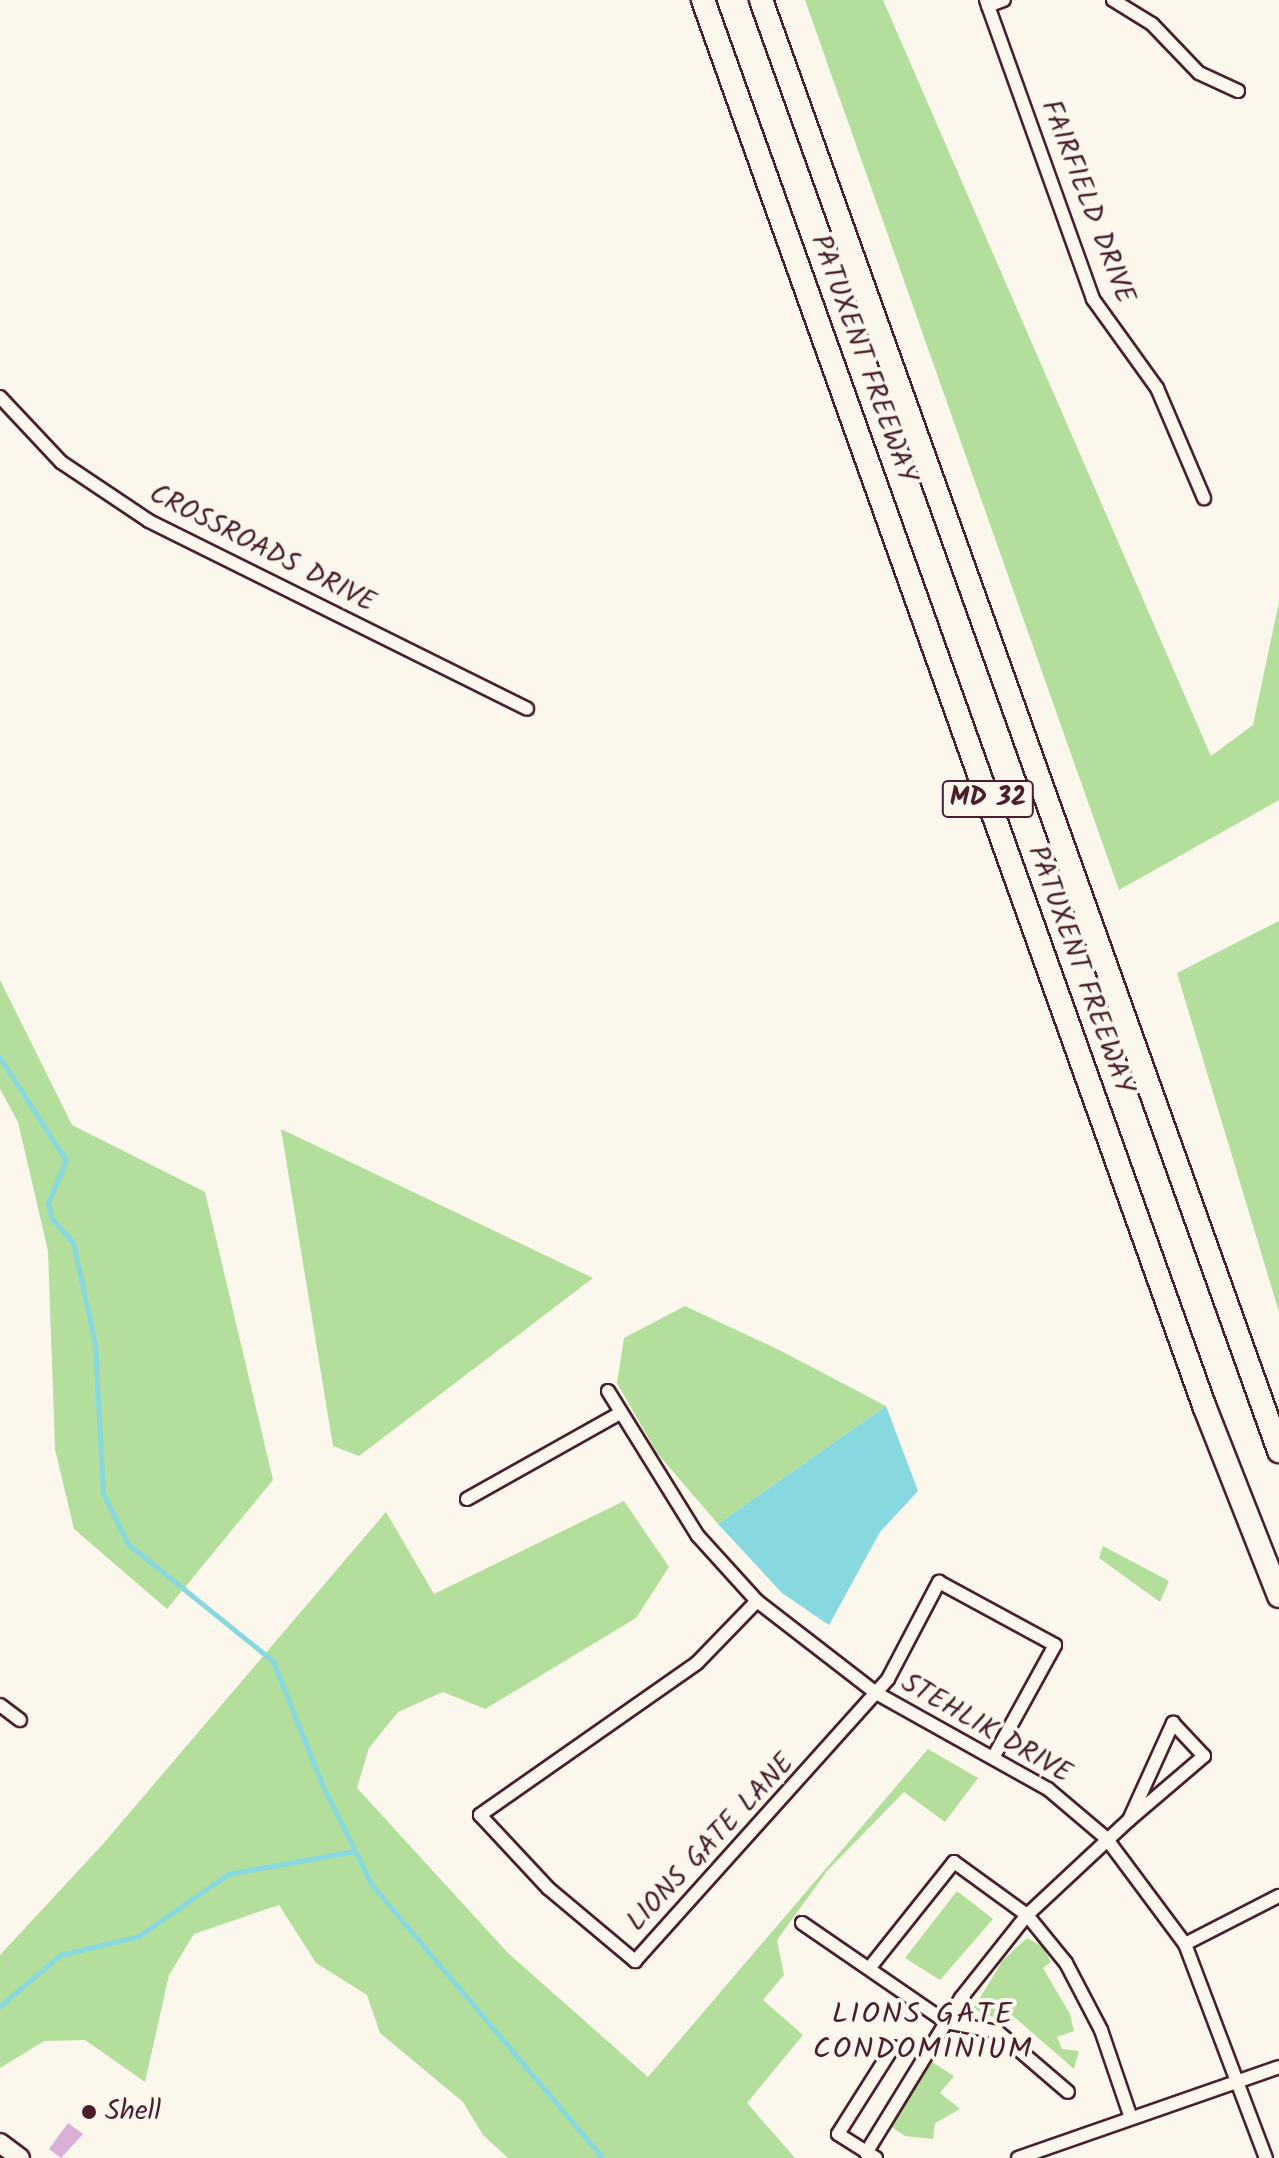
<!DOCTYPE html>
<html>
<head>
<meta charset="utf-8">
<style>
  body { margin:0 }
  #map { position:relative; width:1279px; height:2158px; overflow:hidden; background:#fbf7ec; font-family:Kalam,sans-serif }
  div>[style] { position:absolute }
  .green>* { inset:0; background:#b4de9b }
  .water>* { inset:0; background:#87d8df }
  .stream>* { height:5px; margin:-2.5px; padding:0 2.5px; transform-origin:2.5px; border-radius:2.5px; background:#87d8df }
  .building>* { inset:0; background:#d9b0d7 }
  .roads { filter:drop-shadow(2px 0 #4a1f2b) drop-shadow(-2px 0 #4a1f2b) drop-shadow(0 2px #4a1f2b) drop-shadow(0 -2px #4a1f2b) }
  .minor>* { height:12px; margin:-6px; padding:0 6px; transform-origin:6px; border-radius:6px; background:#fbf7ec }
  .secondary>* { height:18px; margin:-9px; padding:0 9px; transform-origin:9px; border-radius:9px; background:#fbf7ec }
  .motorway>* { height:22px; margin:-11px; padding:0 11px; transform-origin:11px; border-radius:11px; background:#fbf7ec }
  .dots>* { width:22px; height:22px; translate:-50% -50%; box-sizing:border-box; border:4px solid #fbf7ec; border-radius:50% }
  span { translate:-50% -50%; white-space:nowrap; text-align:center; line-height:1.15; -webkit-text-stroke:8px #fbf7ec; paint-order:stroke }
  .shield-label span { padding:2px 6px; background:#fbf7ec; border:2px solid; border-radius:6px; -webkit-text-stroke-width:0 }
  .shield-label { font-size:26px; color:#4a1f2b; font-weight:700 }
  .street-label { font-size:28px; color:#4a1f2b }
  .poi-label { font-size:28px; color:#4a1f2b }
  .left { translate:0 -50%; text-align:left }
  .neighbourhood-label { font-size:30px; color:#4a1f2b; letter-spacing:2px }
</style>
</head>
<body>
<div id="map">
  <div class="green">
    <div style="clip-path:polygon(805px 0,883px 0,1211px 756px,1253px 725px,1279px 602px,1279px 800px,1119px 890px)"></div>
    <div style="clip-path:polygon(1279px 921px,1279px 1312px,1177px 973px)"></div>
    <div style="clip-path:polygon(0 980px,72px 1125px,205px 1192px,273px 1480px,167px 1609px,74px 1529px,55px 1449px,48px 1251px,18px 1122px,0 1089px)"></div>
    <div style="clip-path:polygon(281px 1129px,593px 1278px,359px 1456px,333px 1446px)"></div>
    <div style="clip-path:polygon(685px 1306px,781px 1351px,886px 1406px,718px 1524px,657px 1453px,617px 1383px,624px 1338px)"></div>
    <div style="clip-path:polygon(624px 1501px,669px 1567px,636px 1618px,485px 1709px,443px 1692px,398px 1712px,369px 1748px,357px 1788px,507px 1952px,648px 2077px,928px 1749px,978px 1778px,945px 1822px,904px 1792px,827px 1871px,777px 1940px,784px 1975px,763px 2000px,803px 2035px,747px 2103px,795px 2158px,508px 2158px,483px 2135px,463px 2102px,380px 2033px,367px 1995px,316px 1963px,279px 1905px,194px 1934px,169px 1975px,145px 2082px,85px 2040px,44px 2041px,0 2068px,0 1955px,103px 1844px,386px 1512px,434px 1594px)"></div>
    <div style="clip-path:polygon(1103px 1546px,1169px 1581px,1160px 1602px,1099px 1558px)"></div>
    <div style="clip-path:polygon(957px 1891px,993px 1919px,940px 1980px,905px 1958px)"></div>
    <div style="clip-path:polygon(1027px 1938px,1043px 1947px,1051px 1962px,1043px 1968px,1070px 2014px,1074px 2031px,1057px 2037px,1062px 2049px,1079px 2051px,1074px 2069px,1012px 2015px,1003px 2021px,973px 2009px,1003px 1960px)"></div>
    <div style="clip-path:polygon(932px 2062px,954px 2076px,940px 2093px,960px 2109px,935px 2123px,933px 2139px,905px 2136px,890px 2126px)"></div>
  </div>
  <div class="water">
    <div style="clip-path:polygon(886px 1406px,918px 1491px,880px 1532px,829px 1625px,782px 1593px,718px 1524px)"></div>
  </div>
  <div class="stream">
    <div style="left:0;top:1058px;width:121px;rotate:57.1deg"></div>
    <div style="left:66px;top:1160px;width:47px;rotate:112.7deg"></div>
    <div style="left:48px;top:1203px;width:16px;rotate:76deg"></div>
    <div style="left:52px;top:1219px;width:31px;rotate:48deg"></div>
    <div style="left:73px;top:1242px;width:104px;rotate:77.8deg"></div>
    <div style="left:95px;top:1344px;width:149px;rotate:86.9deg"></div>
    <div style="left:103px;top:1493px;width:57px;rotate:63.9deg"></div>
    <div style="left:128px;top:1544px;width:186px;rotate:38.9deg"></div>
    <div style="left:273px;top:1661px;width:132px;rotate:68.3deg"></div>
    <div style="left:322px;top:1784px;width:113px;rotate:63.7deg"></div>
    <div style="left:372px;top:1885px;width:358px;rotate:49.8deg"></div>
    <div style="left:0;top:2006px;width:79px;rotate:-40.4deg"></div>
    <div style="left:60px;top:1955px;width:81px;rotate:-13.5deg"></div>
    <div style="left:139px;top:1936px;width:108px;rotate:-34.9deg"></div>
    <div style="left:228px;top:1874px;width:129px;rotate:-10.3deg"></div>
  </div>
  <div class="building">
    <div style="clip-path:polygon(68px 2123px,83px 2134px,61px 2158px,49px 2149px)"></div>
  </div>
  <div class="roads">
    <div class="minor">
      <div style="left:986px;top:0;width:318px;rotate:70.3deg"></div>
      <div style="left:1093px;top:299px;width:110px;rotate:54.3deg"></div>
      <div style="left:1157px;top:388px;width:120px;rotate:66.9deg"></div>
      <div style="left:1113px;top:0;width:46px;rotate:31.6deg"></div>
      <div style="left:1152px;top:24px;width:68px;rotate:46.2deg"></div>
      <div style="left:1199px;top:73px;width:43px;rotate:24.8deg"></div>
      <div style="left:988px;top:6px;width:17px;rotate:-21deg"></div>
      <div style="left:0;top:397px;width:89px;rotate:46.8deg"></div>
      <div style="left:61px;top:462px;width:106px;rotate:33.8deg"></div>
      <div style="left:149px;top:521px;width:422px;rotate:26.4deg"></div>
      <div style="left:608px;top:1391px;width:171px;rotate:58.2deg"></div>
      <div style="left:698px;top:1536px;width:88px;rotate:47.8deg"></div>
      <div style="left:757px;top:1601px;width:150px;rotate:37.7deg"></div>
      <div style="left:876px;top:1693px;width:197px;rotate:29.2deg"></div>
      <div style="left:1048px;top:1789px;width:76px;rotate:40.2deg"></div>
      <div style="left:1106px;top:1838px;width:132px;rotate:53.3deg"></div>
      <div style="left:1185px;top:1944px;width:229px;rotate:69.3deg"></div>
      <div style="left:467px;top:1499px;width:176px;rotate:-29.3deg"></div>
      <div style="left:757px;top:1601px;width:86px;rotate:134.1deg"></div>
      <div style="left:697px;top:1663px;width:265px;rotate:145deg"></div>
      <div style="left:480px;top:1815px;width:100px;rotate:47deg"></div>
      <div style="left:548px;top:1888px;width:114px;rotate:40deg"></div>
      <div style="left:635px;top:1961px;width:379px;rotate:-48.1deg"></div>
      <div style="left:888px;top:1679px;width:110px;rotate:-62.3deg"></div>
      <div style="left:939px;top:1582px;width:132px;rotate:28.5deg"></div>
      <div style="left:1055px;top:1645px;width:127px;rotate:118.8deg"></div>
      <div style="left:0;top:1705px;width:25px;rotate:37deg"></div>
      <div style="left:802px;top:1923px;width:175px;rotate:34.5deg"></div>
      <div style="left:946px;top:2022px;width:53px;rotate:10.9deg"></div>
      <div style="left:998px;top:2032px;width:92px;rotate:40.6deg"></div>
      <div style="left:1185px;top:1944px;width:106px;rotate:-27.1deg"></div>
      <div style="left:871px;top:1966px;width:133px;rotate:-51.4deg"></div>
      <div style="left:954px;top:1862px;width:90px;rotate:36deg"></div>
      <div style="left:1027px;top:1915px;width:62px;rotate:50.9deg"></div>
      <div style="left:1066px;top:1963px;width:76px;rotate:62.4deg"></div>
      <div style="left:1101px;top:2030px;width:93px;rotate:71.2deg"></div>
      <div style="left:866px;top:2153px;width:182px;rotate:-58.5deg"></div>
      <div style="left:961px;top:1998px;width:106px;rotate:-51.5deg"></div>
      <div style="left:1027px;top:1915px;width:139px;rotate:-43deg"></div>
      <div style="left:1129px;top:1820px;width:107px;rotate:-65.6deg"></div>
      <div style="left:1173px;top:1723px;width:45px;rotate:46.8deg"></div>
      <div style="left:1204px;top:1756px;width:99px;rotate:139.5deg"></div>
      <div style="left:876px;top:2158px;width:45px;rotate:-147.7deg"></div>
      <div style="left:838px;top:2134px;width:103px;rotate:-57.7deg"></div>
      <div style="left:1018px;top:2158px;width:276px;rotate:-19.2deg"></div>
    </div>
    <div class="secondary">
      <div style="left:0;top:2143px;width:25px;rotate:37deg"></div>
    </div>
    <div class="motorway">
      <div style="left:703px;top:0;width:1495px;rotate:70.38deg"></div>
      <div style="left:1205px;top:1408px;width:202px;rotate:68.5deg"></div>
      <div style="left:761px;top:0;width:1541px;rotate:70.35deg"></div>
    </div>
  </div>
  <div class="dots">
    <div style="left:89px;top:2112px;background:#4a1f2b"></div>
  </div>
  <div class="shield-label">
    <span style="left:988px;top:799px">MD 32</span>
  </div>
  <div class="street-label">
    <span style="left:1087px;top:202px;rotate:69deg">FAIRFIELD DRIVE</span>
    <span style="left:863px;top:359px;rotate:70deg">PATUXENT FREEWAY</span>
    <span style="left:262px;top:549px;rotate:27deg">CROSSROADS DRIVE</span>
    <span style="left:1080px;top:970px;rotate:70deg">PATUXENT FREEWAY</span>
    <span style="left:986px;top:1729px;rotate:30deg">STEHLIK DRIVE</span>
    <span style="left:711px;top:1843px;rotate:-47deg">LIONS GATE LANE</span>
  </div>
  <div class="poi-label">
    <span class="left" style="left:105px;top:2112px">Shell</span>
  </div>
  <div class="neighbourhood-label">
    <span style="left:923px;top:2032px">LIONS GATE<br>CONDOMINIUM</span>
  </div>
</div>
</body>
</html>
